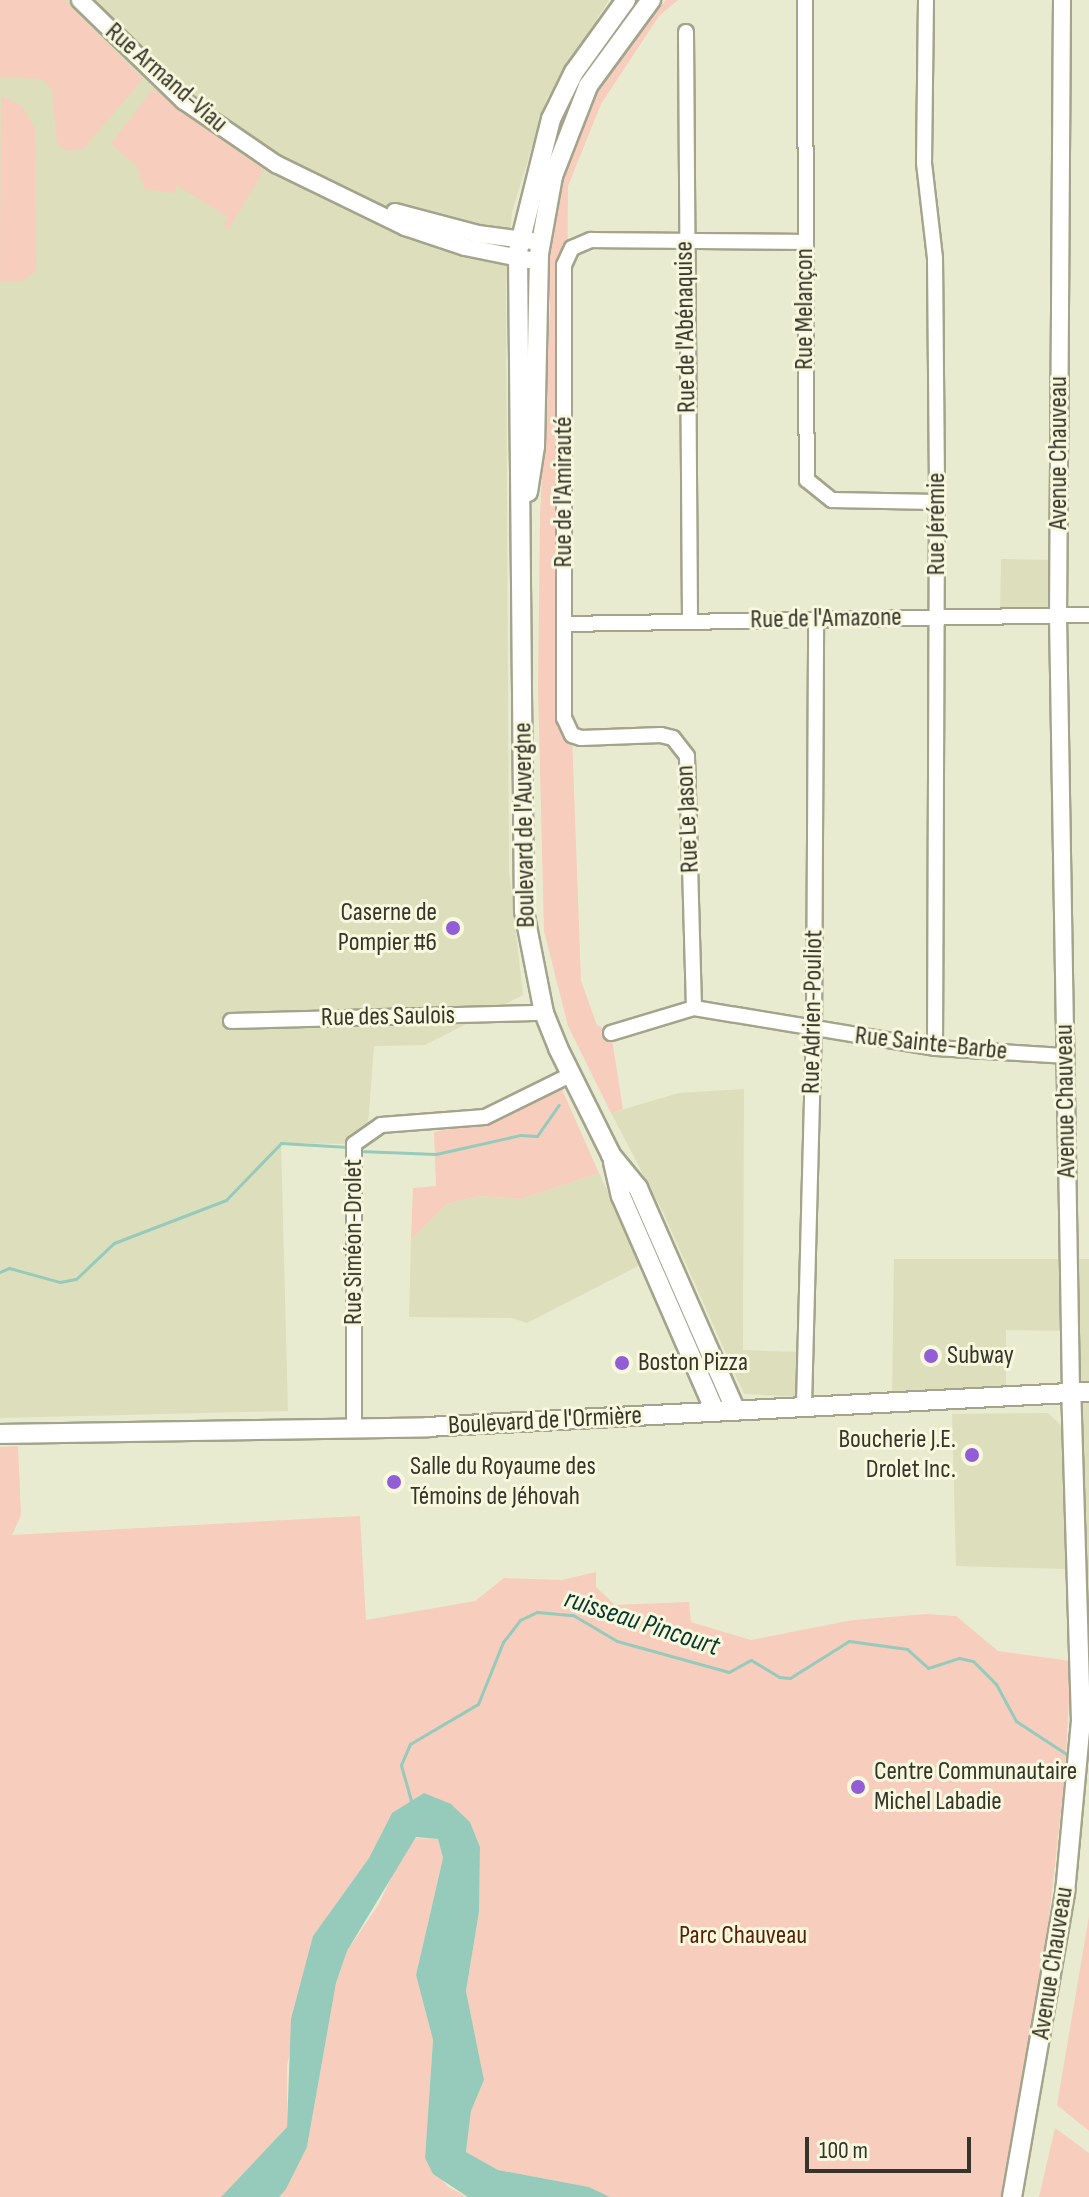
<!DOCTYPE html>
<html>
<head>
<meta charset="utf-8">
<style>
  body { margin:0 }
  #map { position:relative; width:1089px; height:2197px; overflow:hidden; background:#e9ebd0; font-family:"Sofia Sans Condensed",sans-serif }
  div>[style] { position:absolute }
  .built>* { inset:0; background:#dddebc; transform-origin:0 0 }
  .green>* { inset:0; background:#f7cdbd }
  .water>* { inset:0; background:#96cbbc }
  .stream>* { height:3px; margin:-1.5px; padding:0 1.5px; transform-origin:1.5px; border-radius:1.5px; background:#96cbbc }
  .roads { filter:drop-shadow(2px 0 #a3a48b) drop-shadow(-2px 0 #a3a48b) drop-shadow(0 2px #a3a48b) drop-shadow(0 -2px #a3a48b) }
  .minor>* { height:14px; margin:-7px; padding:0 7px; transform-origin:7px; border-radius:7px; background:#fff }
  .tertiary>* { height:16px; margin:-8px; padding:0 8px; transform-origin:8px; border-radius:8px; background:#fff }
  .secondary>* { height:18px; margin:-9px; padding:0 9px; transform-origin:9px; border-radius:9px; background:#fff }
  .dots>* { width:22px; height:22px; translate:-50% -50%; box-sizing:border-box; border:4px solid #f7f8dd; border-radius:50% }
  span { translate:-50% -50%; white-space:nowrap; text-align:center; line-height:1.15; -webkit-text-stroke:6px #f7f8dd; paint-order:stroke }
  .street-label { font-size:26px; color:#35352b }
  .poi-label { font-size:26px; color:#35352b }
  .right { translate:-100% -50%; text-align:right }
  .left { translate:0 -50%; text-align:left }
  .park-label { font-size:26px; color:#551e05 }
  .water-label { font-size:28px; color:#07382e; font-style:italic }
  .scale { position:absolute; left:805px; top:2137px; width:166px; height:36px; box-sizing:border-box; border:4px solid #35352b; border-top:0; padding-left:10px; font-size:24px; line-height:28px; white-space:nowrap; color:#35352b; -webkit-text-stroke:6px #f7f8dd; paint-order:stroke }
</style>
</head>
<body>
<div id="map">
  <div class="built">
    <div style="clip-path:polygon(0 0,609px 0,547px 98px,512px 212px,506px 289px,509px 871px,523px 995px,425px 1045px,374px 1046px,368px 1124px,354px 1144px,281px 1143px,288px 1411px,0 1418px)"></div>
    <div style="left:1059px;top:560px;width:55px;height:58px;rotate:91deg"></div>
    <div style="clip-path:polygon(744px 1089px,743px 1350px,802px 1352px,801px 1397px,744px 1394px,663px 1212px,611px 1113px,679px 1093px)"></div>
    <div style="clip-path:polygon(599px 1173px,642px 1264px,527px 1323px,512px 1318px,409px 1317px,411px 1240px,447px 1204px,479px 1196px,521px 1199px)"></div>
    <div style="clip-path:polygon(894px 1259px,1089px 1259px,1089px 1722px,1070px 1331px,1006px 1330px,1006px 1395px,892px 1400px)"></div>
    <div style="clip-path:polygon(1048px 1413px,1065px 1429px,1067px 1569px,956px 1566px,952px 1414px)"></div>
  </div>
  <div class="green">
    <div style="clip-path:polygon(0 0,64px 0,143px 79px,83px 149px,68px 151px,57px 144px,52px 90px,43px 79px,0 77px)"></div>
    <div style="clip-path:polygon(666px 0,678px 0,659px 16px,601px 104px,568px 186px,564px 718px,572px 735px,581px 981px,597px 1025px,611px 1033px,623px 1109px,611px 1113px,568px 1026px,544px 931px,538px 688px,540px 517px,550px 309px,548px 244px,568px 157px,602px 81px)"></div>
    <div style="clip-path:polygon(153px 89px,264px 170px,230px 227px,223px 227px,228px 217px,178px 186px,173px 193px,145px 189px,136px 165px,111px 144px)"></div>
    <div style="clip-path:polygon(1px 96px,22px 106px,35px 128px,36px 270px,22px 282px,0 282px)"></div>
    <div style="clip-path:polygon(560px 1085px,599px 1173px,521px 1199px,479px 1196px,447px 1204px,411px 1240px,413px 1188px,436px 1186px,434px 1132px,492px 1121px)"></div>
    <div style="clip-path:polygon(18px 1446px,21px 1515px,12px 1535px,360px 1516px,366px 1620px,475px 1601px,504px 1578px,562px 1580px,596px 1572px,596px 1587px,615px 1605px,689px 1602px,691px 1622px,751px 1640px,853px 1620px,926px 1614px,956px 1616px,998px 1651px,1071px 1661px,1065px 1775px,1038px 2016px,1003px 2197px,610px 2197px,589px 2187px,498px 2170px,466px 2152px,471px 2111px,484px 2080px,466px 1991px,479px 1912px,480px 1847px,470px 1822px,451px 1804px,392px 1813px,369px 1858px,313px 1936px,287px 2066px,287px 2127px,221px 2197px,0 2197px,0 1447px)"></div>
    <div style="clip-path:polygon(410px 1838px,438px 1839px,443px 1858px,416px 1975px,433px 2040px,425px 2158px,448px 2187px,468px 2197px,279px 2197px,307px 2147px,336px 1983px,347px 1951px,379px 1904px)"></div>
    <div style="clip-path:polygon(1089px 1916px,1089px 2131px,1057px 2105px)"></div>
    <div style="clip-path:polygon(1055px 2128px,1089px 2153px,1089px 2197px,1039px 2197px)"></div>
  </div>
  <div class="water">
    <div style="clip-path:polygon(424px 1793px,451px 1804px,470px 1822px,480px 1847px,479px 1912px,466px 1991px,484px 2080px,471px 2111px,466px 2152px,498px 2170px,589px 2187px,610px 2197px,468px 2197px,433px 2174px,425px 2158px,433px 2040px,416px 1975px,443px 1858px,438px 1839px,416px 1837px,347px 1951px,336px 1983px,307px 2147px,286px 2189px,279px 2197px,221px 2197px,287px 2127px,291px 2019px,313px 1936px,369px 1858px,392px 1813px)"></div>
  </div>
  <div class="stream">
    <div style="left:359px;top:1151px;width:77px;rotate:2.2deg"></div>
    <div style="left:436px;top:1154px;width:86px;rotate:-12.7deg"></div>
    <div style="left:520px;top:1135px;width:17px;rotate:3deg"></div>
    <div style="left:537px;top:1136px;width:38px;rotate:-55deg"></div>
    <div style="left:0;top:1272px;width:10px;rotate:-24deg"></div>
    <div style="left:9px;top:1268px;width:53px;rotate:15.4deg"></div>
    <div style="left:60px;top:1282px;width:16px;rotate:-11deg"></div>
    <div style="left:76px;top:1279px;width:52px;rotate:-43.5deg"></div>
    <div style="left:114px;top:1243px;width:120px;rotate:-21deg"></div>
    <div style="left:226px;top:1200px;width:79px;rotate:-46deg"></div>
    <div style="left:281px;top:1143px;width:67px;rotate:3.4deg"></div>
    <div style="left:412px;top:1804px;width:41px;rotate:-105.8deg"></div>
    <div style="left:401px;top:1765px;width:23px;rotate:-67deg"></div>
    <div style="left:410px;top:1744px;width:79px;rotate:-30.5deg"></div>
    <div style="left:478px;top:1704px;width:67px;rotate:-68deg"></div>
    <div style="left:503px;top:1642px;width:28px;rotate:-52deg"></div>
    <div style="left:520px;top:1620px;width:19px;rotate:-25deg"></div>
    <div style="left:537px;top:1612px;width:36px;rotate:5deg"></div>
    <div style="left:573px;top:1615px;width:51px;rotate:30.6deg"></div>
    <div style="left:617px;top:1641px;width:116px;rotate:15.5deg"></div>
    <div style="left:729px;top:1672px;width:25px;rotate:-29deg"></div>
    <div style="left:751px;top:1660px;width:33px;rotate:31deg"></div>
    <div style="left:779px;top:1677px;width:11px;rotate:5deg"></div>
    <div style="left:790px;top:1678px;width:70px;rotate:-32.1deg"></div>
    <div style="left:849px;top:1641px;width:59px;rotate:7.9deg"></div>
    <div style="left:907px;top:1649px;width:28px;rotate:42deg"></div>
    <div style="left:928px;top:1668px;width:33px;rotate:-18deg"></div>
    <div style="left:959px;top:1658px;width:14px;rotate:12deg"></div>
    <div style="left:973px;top:1661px;width:33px;rotate:45deg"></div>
    <div style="left:996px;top:1684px;width:42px;rotate:61.6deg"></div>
    <div style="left:1016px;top:1721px;width:62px;rotate:33.2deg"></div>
  </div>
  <div class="roads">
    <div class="minor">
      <div style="left:805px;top:0;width:480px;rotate:89.8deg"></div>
      <div style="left:807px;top:480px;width:32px;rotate:39deg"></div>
      <div style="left:832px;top:500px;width:105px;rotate:1.1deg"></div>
      <div style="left:926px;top:0;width:163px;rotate:90.7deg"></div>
      <div style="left:924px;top:163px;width:96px;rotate:83.4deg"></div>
      <div style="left:935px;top:258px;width:244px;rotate:89.5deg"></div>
      <div style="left:937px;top:502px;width:546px;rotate:90.21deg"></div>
      <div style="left:686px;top:32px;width:590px;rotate:89.61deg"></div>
      <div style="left:564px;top:624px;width:525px;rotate:-0.98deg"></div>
      <div style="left:694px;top:1008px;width:252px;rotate:-91.6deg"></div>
      <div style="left:687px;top:756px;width:23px;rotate:-128deg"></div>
      <div style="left:673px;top:738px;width:12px;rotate:-166deg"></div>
      <div style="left:661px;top:735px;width:80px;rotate:177.9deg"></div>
      <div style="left:581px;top:738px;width:9px;rotate:-162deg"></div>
      <div style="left:572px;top:735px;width:19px;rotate:-115deg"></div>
      <div style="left:564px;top:718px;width:453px;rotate:-90deg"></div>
      <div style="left:564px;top:265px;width:19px;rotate:-65deg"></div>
      <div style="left:572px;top:248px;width:21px;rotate:-23deg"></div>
      <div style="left:591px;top:240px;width:214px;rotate:0.5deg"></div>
      <div style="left:231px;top:1021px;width:313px;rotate:-1.5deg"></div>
      <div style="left:611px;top:1033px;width:87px;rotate:-16.8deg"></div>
      <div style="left:694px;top:1008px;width:244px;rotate:9.4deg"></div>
      <div style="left:935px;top:1048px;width:130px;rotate:3.5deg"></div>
      <div style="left:804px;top:1405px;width:375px;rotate:-88.5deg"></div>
      <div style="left:814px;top:1030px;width:411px;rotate:-89.7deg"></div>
      <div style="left:354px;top:1430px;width:286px;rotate:-90deg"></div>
      <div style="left:354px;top:1144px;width:33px;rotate:-35deg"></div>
      <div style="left:381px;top:1125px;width:104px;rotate:-4.4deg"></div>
      <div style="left:485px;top:1117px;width:95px;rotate:-26.3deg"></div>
    </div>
    <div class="tertiary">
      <div style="left:80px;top:0;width:145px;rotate:44.2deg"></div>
      <div style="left:184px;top:101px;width:112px;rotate:34.4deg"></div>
      <div style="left:276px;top:164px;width:144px;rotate:26deg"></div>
      <div style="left:405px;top:227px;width:63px;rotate:18.4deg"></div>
      <div style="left:465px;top:247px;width:65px;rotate:11.5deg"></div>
      <div style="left:1062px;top:0;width:615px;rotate:90.37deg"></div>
      <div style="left:1058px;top:615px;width:777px;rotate:89.04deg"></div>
      <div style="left:395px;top:212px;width:86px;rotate:14.8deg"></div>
      <div style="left:478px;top:234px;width:63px;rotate:7.4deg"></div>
    </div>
    <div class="secondary">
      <div style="left:626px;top:0;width:89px;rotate:125.8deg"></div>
      <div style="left:574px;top:72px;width:52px;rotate:116.1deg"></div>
      <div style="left:551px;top:119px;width:136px;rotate:104deg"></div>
      <div style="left:518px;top:251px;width:660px;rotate:89.48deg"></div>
      <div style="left:524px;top:911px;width:104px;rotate:78.9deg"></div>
      <div style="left:544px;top:1013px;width:38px;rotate:68deg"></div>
      <div style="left:558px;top:1048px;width:119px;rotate:63.6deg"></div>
      <div style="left:611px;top:1155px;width:43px;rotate:50.7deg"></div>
      <div style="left:638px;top:1188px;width:241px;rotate:66.3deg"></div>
      <div style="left:528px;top:492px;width:47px;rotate:-81.3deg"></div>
      <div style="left:535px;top:446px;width:192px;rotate:-88.8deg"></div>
      <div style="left:539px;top:254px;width:79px;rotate:-79.8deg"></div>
      <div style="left:553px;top:176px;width:97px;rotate:-68.7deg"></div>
      <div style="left:588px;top:86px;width:107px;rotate:-53.8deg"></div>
      <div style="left:613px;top:1162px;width:35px;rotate:77deg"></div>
      <div style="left:621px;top:1196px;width:235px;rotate:66.4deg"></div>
      <div style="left:0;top:1434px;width:427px;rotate:-0.9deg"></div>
      <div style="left:427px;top:1427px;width:663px;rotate:-3.03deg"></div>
      <div style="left:1012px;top:2197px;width:309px;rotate:-80.1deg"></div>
      <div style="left:1065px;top:1893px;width:173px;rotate:-84.7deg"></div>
      <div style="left:1081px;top:1721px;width:329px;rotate:-91.7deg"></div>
    </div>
  </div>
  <div class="dots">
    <div style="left:453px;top:928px;background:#925dd6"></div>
    <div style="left:931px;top:1356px;background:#925dd6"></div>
    <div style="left:622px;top:1363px;background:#925dd6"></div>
    <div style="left:972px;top:1455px;background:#925dd6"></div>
    <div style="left:394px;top:1482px;background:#925dd6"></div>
    <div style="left:858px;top:1787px;background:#925dd6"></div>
  </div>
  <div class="street-label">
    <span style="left:166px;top:78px;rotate:41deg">Rue Armand-Viau</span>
    <span style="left:805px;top:309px;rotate:-90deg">Rue Melançon</span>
    <span style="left:686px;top:327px;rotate:-91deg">Rue de l'Abénaquise</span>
    <span style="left:1059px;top:453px;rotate:-90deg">Avenue Chauveau</span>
    <span style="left:564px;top:492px;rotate:-90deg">Rue de l'Amirauté</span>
    <span style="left:937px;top:524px;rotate:-90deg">Rue Jérémie</span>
    <span style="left:826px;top:619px;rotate:-1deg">Rue de l'Amazone</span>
    <span style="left:688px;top:819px;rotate:-93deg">Rue Le Jason</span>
    <span style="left:525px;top:825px;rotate:-91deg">Boulevard de l'Auvergne</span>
    <span style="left:813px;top:1012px;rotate:-89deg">Rue Adrien-Pouliot</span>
    <span style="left:388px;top:1017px;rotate:-1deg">Rue des Saulois</span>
    <span style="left:931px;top:1044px;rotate:6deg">Rue Sainte-Barbe</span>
    <span style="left:1066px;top:1101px;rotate:-91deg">Avenue Chauveau</span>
    <span style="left:354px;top:1242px;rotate:-90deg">Rue Siméon-Drolet</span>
    <span style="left:545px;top:1421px;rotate:-3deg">Boulevard de l'Ormière</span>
    <span style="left:1053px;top:1963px;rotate:-81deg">Avenue Chauveau</span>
  </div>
  <div class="poi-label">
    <span class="right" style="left:437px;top:928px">Caserne de<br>Pompier #6</span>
    <span class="left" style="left:947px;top:1356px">Subway</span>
    <span class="left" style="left:638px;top:1363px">Boston Pizza</span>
    <span class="right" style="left:956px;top:1455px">Boucherie J.E.<br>Drolet Inc.</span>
    <span class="left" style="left:410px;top:1482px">Salle du Royaume des<br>Témoins de Jéhovah</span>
    <span class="left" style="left:874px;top:1787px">Centre Communautaire<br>Michel Labadie</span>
  </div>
  <div class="park-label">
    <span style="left:743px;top:1936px">Parc Chauveau</span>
  </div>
  <div class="water-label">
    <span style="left:642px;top:1623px;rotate:18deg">ruisseau Pincourt</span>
  </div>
  <div class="scale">100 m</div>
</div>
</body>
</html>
